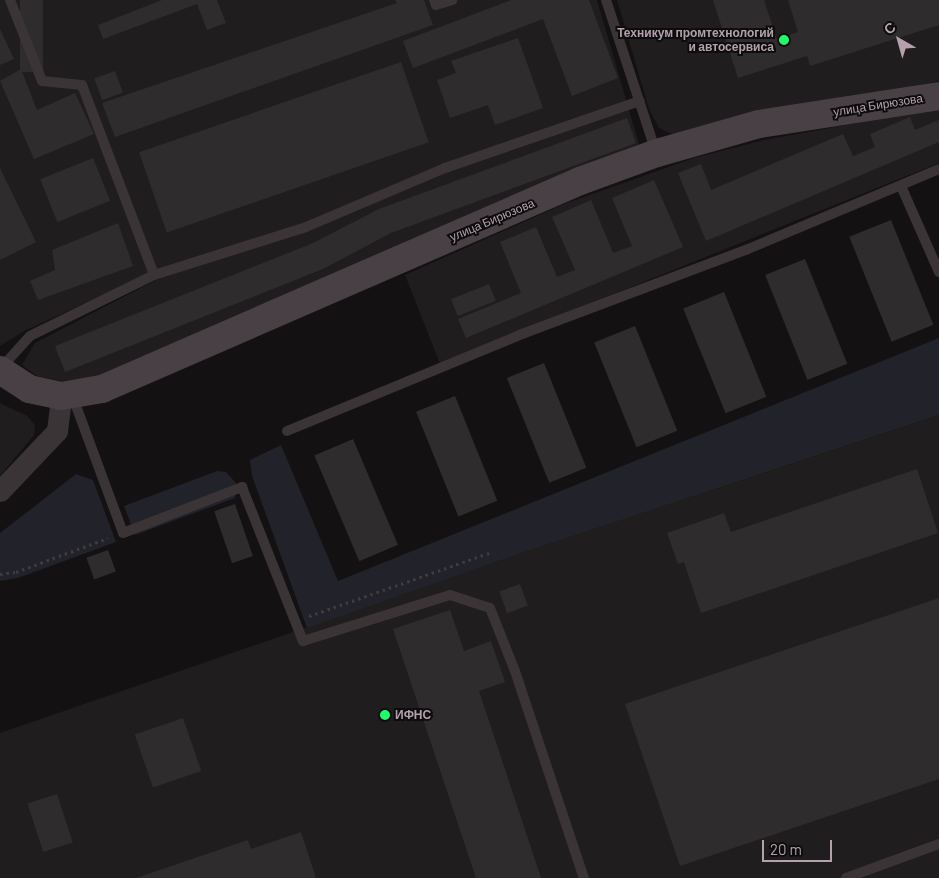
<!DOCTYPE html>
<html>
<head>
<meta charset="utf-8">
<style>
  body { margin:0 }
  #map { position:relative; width:939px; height:878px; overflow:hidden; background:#131111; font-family:Barlow,sans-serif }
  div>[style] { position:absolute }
  .built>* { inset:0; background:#201d1e }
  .green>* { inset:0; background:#21222a }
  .building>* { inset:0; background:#2f2c2d; transform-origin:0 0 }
  .path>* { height:3px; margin-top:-1.5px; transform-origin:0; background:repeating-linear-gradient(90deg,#413a3e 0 2.5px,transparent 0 6.5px) }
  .lane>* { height:10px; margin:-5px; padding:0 5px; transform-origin:5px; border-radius:5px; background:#3a3437 }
  .street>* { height:21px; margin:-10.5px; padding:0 10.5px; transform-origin:10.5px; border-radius:10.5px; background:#3a3437 }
  .secondary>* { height:28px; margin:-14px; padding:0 14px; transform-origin:14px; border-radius:14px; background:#484044 }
  .dots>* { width:14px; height:14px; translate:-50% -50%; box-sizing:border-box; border:2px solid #0d0c0c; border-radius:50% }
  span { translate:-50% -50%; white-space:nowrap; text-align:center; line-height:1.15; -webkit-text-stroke:4px #0d0c0c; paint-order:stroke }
  .poi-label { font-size:12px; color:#b4a1ad; font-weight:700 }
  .right { translate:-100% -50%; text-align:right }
  .left { translate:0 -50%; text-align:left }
  .street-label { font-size:12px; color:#b4a1ad }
  .north { position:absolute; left:874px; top:15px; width:50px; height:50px; -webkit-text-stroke:4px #0d0c0c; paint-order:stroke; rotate:322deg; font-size:14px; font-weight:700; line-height:20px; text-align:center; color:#b4a1ad }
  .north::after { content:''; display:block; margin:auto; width:18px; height:22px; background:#b4a1ad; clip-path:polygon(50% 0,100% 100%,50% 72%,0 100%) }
  .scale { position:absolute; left:762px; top:840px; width:70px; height:22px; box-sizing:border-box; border:2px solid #b4a1ad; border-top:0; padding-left:6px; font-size:15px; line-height:18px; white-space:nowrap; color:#b4a1ad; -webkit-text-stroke:4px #0d0c0c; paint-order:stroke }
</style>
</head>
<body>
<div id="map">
  <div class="built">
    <div style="clip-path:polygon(0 0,597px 0,639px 144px,96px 377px,62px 381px,37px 376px,22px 365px,35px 343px,160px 278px,158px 270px,26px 330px,0 346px)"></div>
    <div style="clip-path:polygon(617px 0,939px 0,939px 81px,759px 116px,676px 136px,659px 128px,649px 109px)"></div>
    <div style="clip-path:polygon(939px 108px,939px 163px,440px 364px,405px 275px,564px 204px,694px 158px,764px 140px)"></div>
    <div style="clip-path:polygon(0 403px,27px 416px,35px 425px,34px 435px,0 476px)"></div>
    <div style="clip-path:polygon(939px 415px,939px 878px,0 878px,0 733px,528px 551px)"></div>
  </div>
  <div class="green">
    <div style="clip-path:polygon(939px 338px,939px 415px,528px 551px,307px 628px,252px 476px,250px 460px,281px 445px,338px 581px)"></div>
    <div style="clip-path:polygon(217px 471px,226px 472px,236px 483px,235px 498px,135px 535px,124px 506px)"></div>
    <div style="clip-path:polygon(76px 474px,93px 480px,116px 542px,18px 578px,0 581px,0 533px)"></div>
  </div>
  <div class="building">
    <div style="left:20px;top:0;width:23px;height:72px"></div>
    <div style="clip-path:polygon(162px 0,217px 0,226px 23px,207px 30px,197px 4px,103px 39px,98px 25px)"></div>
    <div style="clip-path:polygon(395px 0,424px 0,433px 25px,115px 137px,102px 103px,397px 3px)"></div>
    <div style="clip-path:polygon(511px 0,589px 0,618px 78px,572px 96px,543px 19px,413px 68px,403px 41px)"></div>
    <div style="clip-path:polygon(713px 0,764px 0,777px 39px,798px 32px,788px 0,939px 0,939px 25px,810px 66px,807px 56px,738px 78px)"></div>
    <div style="clip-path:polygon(0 29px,14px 59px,0 65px)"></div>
    <div style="clip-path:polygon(518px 38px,543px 108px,495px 125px,488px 105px,450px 118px,437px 80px,456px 73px,451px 61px)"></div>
    <div style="left:401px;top:62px;width:85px;height:277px;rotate:71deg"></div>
    <div style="clip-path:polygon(21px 69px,37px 110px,75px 93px,94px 134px,34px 159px,0 81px)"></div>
    <div style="left:115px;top:71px;width:23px;height:22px;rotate:70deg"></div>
    <div style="clip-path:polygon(910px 117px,915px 130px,939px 120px,939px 142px,706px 241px,678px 173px,701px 164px,711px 190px,843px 134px,853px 156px,875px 147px,870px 134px)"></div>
    <div style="clip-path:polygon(627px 118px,636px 143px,391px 233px,323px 269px,65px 372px,55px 346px,313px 243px,379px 209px)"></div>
    <div style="left:93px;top:158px;width:46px;height:57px;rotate:68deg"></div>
    <div style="clip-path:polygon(0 168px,36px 242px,0 260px)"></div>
    <div style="clip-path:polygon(654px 180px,683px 247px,466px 338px,458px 319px,521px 293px,500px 242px,536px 227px,557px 277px,575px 270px,552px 217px,591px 200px,613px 253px,632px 246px,612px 198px)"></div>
    <div style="left:891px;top:220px;width:113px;height:45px;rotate:68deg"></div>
    <div style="clip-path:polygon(118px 223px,133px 266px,38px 300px,30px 281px,55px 270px,52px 250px)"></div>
    <div style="left:805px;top:259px;width:113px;height:43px;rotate:68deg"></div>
    <div style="left:489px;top:284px;width:18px;height:41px;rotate:68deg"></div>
    <div style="left:724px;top:292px;width:113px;height:44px;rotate:68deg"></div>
    <div style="left:635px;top:326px;width:113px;height:44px;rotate:68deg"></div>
    <div style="left:544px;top:363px;width:113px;height:40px;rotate:68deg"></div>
    <div style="left:455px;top:396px;width:113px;height:42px;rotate:68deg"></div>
    <div style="left:353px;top:439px;width:115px;height:42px;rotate:67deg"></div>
    <div style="clip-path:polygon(917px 469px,938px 533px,701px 613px,684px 562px,678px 564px,667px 533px,724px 513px,731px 532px)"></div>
    <div style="left:235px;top:504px;width:55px;height:22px;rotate:71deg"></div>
    <div style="left:108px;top:550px;width:23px;height:23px;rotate:70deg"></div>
    <div style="left:520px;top:584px;width:23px;height:22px;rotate:70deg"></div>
    <div style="clip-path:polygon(939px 598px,939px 779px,680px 866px,625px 704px)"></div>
    <div style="clip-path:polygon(450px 610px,464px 651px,491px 641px,505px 682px,479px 691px,541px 878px,476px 878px,393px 629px)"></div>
    <div style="left:183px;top:718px;width:56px;height:51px;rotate:71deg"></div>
    <div style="left:57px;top:794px;width:51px;height:31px;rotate:72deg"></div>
    <div style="clip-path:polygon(301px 832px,316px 878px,136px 878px,248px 840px,251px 849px)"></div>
  </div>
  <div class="path">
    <div style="left:0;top:574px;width:16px;rotate:-7deg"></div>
    <div style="left:16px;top:572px;width:98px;rotate:-20.3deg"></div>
    <div style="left:309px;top:616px;width:194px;rotate:-19.3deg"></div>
  </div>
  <div class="lane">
    <div style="left:10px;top:0;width:87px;rotate:68.4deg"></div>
    <div style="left:42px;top:81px;width:40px;rotate:5.7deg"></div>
    <div style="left:82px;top:85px;width:203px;rotate:69.2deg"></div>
    <div style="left:434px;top:0;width:5px;rotate:68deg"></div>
    <div style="left:436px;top:5px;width:17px;rotate:-17deg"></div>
    <div style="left:606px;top:0;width:160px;rotate:71.8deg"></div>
    <div style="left:901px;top:186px;width:94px;rotate:66.2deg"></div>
    <div style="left:1px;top:368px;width:43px;rotate:-47.8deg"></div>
    <div style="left:30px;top:336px;width:138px;rotate:-26.2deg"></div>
    <div style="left:154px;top:275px;width:159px;rotate:-17.5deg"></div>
    <div style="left:306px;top:227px;width:151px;rotate:-23deg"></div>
    <div style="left:445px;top:168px;width:206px;rotate:-19deg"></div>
    <div style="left:72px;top:395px;width:147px;rotate:69.7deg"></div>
    <div style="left:123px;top:533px;width:128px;rotate:-21.1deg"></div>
    <div style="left:242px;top:487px;width:166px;rotate:68.4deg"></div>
    <div style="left:303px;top:641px;width:154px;rotate:-17.4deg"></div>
    <div style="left:450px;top:595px;width:42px;rotate:18deg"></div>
    <div style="left:490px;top:608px;width:68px;rotate:68.4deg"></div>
    <div style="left:515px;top:671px;width:218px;rotate:71.6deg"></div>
    <div style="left:287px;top:431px;width:254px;rotate:-22.4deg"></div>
    <div style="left:522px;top:334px;width:241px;rotate:-20.6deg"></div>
    <div style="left:748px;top:249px;width:207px;rotate:-22.7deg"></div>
    <div style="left:846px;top:878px;width:99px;rotate:-20.1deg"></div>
  </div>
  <div class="street">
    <div style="left:0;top:491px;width:83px;rotate:-46.5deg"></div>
    <div style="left:57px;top:431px;width:35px;rotate:-83deg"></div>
  </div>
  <div class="secondary">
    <div style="left:0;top:370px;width:35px;rotate:33deg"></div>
    <div style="left:29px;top:389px;width:33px;rotate:12deg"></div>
    <div style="left:61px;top:396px;width:42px;rotate:-9.7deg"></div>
    <div style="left:102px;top:389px;width:521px;rotate:-23.52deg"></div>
    <div style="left:580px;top:181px;width:82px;rotate:-20deg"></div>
    <div style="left:657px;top:153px;width:106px;rotate:-15.9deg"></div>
    <div style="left:759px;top:124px;width:182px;rotate:-8.8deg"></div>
  </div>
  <div class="dots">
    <div style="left:784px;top:40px;background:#20fb6c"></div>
    <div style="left:385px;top:715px;background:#20fb6c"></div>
  </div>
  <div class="poi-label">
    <span class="right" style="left:774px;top:40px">Техникум промтехнологий<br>и автосервиса</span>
    <span class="left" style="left:395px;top:715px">ИФНС</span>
  </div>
  <div class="street-label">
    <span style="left:878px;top:105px;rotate:-9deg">улица Бирюзова</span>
    <span style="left:492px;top:220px;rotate:-23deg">улица Бирюзова</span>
  </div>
  <div class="north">С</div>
  <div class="scale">20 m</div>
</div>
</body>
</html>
